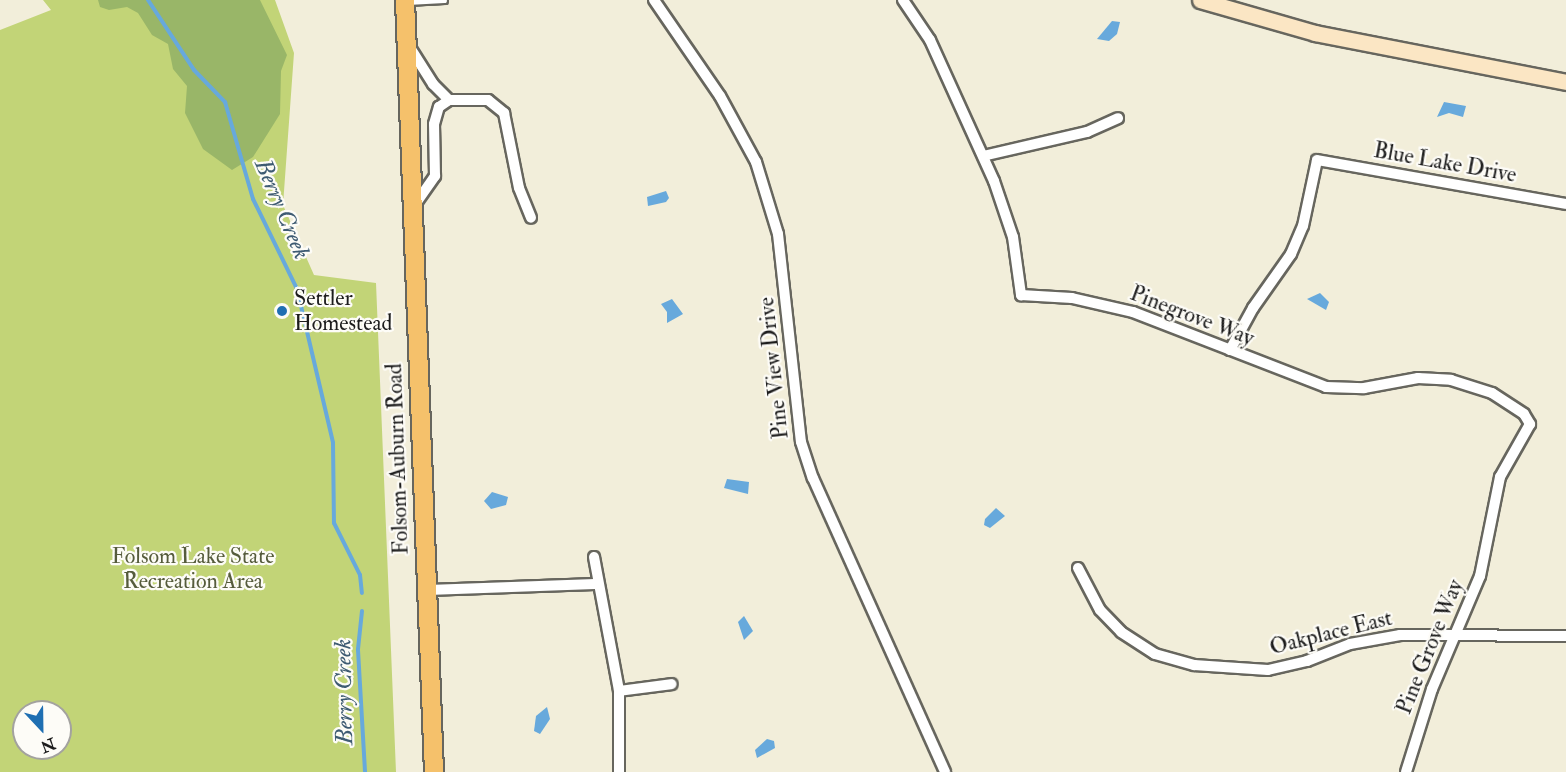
<!DOCTYPE html>
<html>
<head>
<meta charset="utf-8">
<style>
  body { margin:0 }
  #map { position:relative; width:1566px; height:772px; overflow:hidden; background:#f2eeda; font-family:"IM FELL Double Pica",serif }
  div>[style] { position:absolute }
  .green>* { inset:0; background:#c2d477 }
  .forest>* { inset:0; background:#99b668 }
  .water>* { inset:0; background:#67a9dc }
  .stream>* { height:4px; margin:-2px; padding:0 2px; transform-origin:2px; border-radius:2px; background:#67a9dc }
  .roads { filter:drop-shadow(2px 0 #67665e) drop-shadow(-2px 0 #67665e) drop-shadow(0 2px #67665e) drop-shadow(0 -2px #67665e) }
  .lane>* { height:5px; margin:-2.5px; padding:0 2.5px; transform-origin:2.5px; border-radius:2.5px; background:#fff }
  .street>* { height:10px; margin:-5px; padding:0 5px; transform-origin:5px; border-radius:5px; background:#fff }
  .secondary>* { height:15px; margin:-7.5px; padding:0 7.5px; transform-origin:7.5px; border-radius:7.5px; background:#fbe6c4 }
  .primary>* { height:18px; margin:-9px; padding:0 9px; transform-origin:9px; border-radius:9px; background:#f5c16b }
  .dots>* { width:16px; height:16px; translate:-50% -50%; box-sizing:border-box; border:3px solid #fdfcf7; border-radius:50% }
  span { translate:-50% -50%; white-space:nowrap; text-align:center; line-height:1.15; -webkit-text-stroke:4.5px #fdfcf7; paint-order:stroke }
  .street-label { font-size:22px; color:#1c1c1c }
  .poi-label { font-size:22px; color:#1c1c1c }
  .left { translate:0 -50%; text-align:left }
  .park-label { font-size:22px; color:#565c3c }
  .water-label { font-size:24px; color:#3e5b72; font-style:italic }
  .north { position:absolute; left:12px; top:700px; width:60px; height:60px; box-sizing:border-box; background:#fdfcf7; border:2px solid #a3a29f; border-radius:50%; rotate:158deg; font-size:16px; font-weight:700; line-height:24px; text-align:center; color:#1c1c1c }
  .north::after { content:''; display:block; margin:auto; width:21px; height:27px; background:#1f6fb2; clip-path:polygon(50% 0,100% 100%,50% 72%,0 100%) }
</style>
</head>
<body>
<div id="map">
  <div class="green">
    <div style="clip-path:polygon(evenodd,43px 0,275px 0,294px 53px,283px 205px,314px 275px,376px 283px,396px 772px,0 772px,0 30px,51px 10px,43px 0,24px 712px,60px 712px,60px 748px,24px 748px,24px 712px)"></div>
  </div>
  <div class="forest">
    <div style="clip-path:polygon(98px 0,260px 0,287px 55px,281px 71px,280px 114px,253px 157px,232px 170px,203px 149px,185px 113px,187px 86px,173px 69px,168px 44px,152px 35px,138px 13px,127px 7px,109px 10px,100px 7px)"></div>
  </div>
  <div class="water">
    <div style="clip-path:polygon(1112px 21px,1120px 22px,1117px 34px,1109px 41px,1097px 39px)"></div>
    <div style="clip-path:polygon(1444px 102px,1466px 106px,1463px 117px,1449px 113px,1437px 117px)"></div>
    <div style="clip-path:polygon(666px 191px,669px 198px,666px 202px,648px 206px,647px 197px)"></div>
    <div style="clip-path:polygon(1320px 293px,1329px 302px,1326px 310px,1307px 299px)"></div>
    <div style="clip-path:polygon(672px 299px,683px 314px,667px 323px,667px 312px,661px 304px)"></div>
    <div style="clip-path:polygon(727px 479px,749px 482px,748px 494px,724px 488px)"></div>
    <div style="clip-path:polygon(492px 492px,508px 497px,506px 505px,491px 509px,484px 501px)"></div>
    <div style="clip-path:polygon(996px 508px,1005px 516px,990px 528px,984px 525px,985px 519px)"></div>
    <div style="clip-path:polygon(744px 616px,753px 631px,744px 640px,738px 622px)"></div>
    <div style="clip-path:polygon(547px 707px,550px 719px,540px 734px,534px 731px,536px 716px)"></div>
    <div style="clip-path:polygon(767px 739px,774px 741px,775px 748px,757px 758px,755px 750px)"></div>
  </div>
  <div class="stream">
    <div style="left:148px;top:0;width:84px;rotate:56.7deg"></div>
    <div style="left:194px;top:70px;width:45px;rotate:45.9deg"></div>
    <div style="left:225px;top:102px;width:101px;rotate:73.9deg"></div>
    <div style="left:253px;top:199px;width:100px;rotate:63.9deg"></div>
    <div style="left:297px;top:289px;width:158px;rotate:76.8deg"></div>
    <div style="left:333px;top:443px;width:80px;rotate:89.3deg"></div>
    <div style="left:334px;top:523px;width:58px;rotate:63.4deg"></div>
    <div style="left:360px;top:575px;width:18px;rotate:84deg"></div>
    <div style="left:362px;top:611px;width:39px;rotate:96deg"></div>
    <div style="left:358px;top:650px;width:122px;rotate:86.7deg"></div>
  </div>
  <div class="roads">
    <div class="lane">
      <div style="left:407px;top:2px;width:37px;rotate:-3deg"></div>
    </div>
    <div class="street">
      <div style="left:654px;top:0;width:116px;rotate:55.5deg"></div>
      <div style="left:720px;top:96px;width:75px;rotate:61.4deg"></div>
      <div style="left:756px;top:162px;width:75px;rotate:73deg"></div>
      <div style="left:778px;top:234px;width:209px;rotate:83.7deg"></div>
      <div style="left:801px;top:442px;width:38px;rotate:72deg"></div>
      <div style="left:813px;top:478px;width:322px;rotate:65.8deg"></div>
      <div style="left:903px;top:0;width:48px;rotate:56deg"></div>
      <div style="left:930px;top:40px;width:155px;rotate:65.6deg"></div>
      <div style="left:994px;top:181px;width:59px;rotate:71.3deg"></div>
      <div style="left:1013px;top:237px;width:59px;rotate:82.1deg"></div>
      <div style="left:1021px;top:295px;width:51px;rotate:3.4deg"></div>
      <div style="left:1072px;top:298px;width:63px;rotate:12.9deg"></div>
      <div style="left:1133px;top:312px;width:207px;rotate:21.2deg"></div>
      <div style="left:1326px;top:387px;width:38px;rotate:2deg"></div>
      <div style="left:1364px;top:388px;width:55px;rotate:-10.5deg"></div>
      <div style="left:1418px;top:378px;width:33px;rotate:3deg"></div>
      <div style="left:1451px;top:380px;width:43px;rotate:17.6deg"></div>
      <div style="left:1492px;top:393px;width:38px;rotate:33deg"></div>
      <div style="left:1524px;top:414px;width:12px;rotate:59deg"></div>
      <div style="left:1530px;top:424px;width:61px;rotate:119.5deg"></div>
      <div style="left:1500px;top:477px;width:101px;rotate:101.4deg"></div>
      <div style="left:1480px;top:576px;width:123px;rotate:113deg"></div>
      <div style="left:1432px;top:689px;width:87px;rotate:107.4deg"></div>
      <div style="left:409px;top:46px;width:45px;rotate:57.7deg"></div>
      <div style="left:433px;top:84px;width:23px;rotate:45deg"></div>
      <div style="left:983px;top:156px;width:107px;rotate:-13deg"></div>
      <div style="left:1087px;top:132px;width:34px;rotate:-24deg"></div>
      <div style="left:414px;top:206px;width:37px;rotate:-55deg"></div>
      <div style="left:435px;top:176px;width:52px;rotate:-91.1deg"></div>
      <div style="left:434px;top:124px;width:18px;rotate:-74deg"></div>
      <div style="left:439px;top:107px;width:12px;rotate:-35deg"></div>
      <div style="left:449px;top:100px;width:39px"></div>
      <div style="left:488px;top:100px;width:21px;rotate:39deg"></div>
      <div style="left:504px;top:113px;width:76px;rotate:78.7deg"></div>
      <div style="left:519px;top:188px;width:32px;rotate:68deg"></div>
      <div style="left:1230px;top:350px;width:48px;rotate:-61.3deg"></div>
      <div style="left:1253px;top:308px;width:66px;rotate:-54.9deg"></div>
      <div style="left:1291px;top:254px;width:30px;rotate:-67deg"></div>
      <div style="left:1303px;top:226px;width:67px;rotate:-78deg"></div>
      <div style="left:1317px;top:160px;width:253px;rotate:10deg"></div>
      <div style="left:594px;top:557px;width:136px;rotate:79.4deg"></div>
      <div style="left:619px;top:691px;width:81px;rotate:90deg"></div>
      <div style="left:1078px;top:568px;width:47px;rotate:62.4deg"></div>
      <div style="left:1100px;top:610px;width:30px;rotate:46deg"></div>
      <div style="left:1121px;top:632px;width:40px;rotate:32.9deg"></div>
      <div style="left:1155px;top:654px;width:41px;rotate:15.8deg"></div>
      <div style="left:1194px;top:665px;width:74px;rotate:3.9deg"></div>
      <div style="left:1268px;top:670px;width:40px;rotate:-13deg"></div>
      <div style="left:1307px;top:661px;width:46px;rotate:-21.6deg"></div>
      <div style="left:1350px;top:644px;width:51px;rotate:-10.2deg"></div>
      <div style="left:1400px;top:635px;width:166px;rotate:0.3deg"></div>
      <div style="left:426px;top:590px;width:171px;rotate:-2deg"></div>
      <div style="left:619px;top:691px;width:53px;rotate:-7.5deg"></div>
    </div>
    <div class="secondary">
      <div style="left:1200px;top:0;width:120px;rotate:16deg"></div>
      <div style="left:1315px;top:33px;width:256px;rotate:11deg"></div>
    </div>
    <div class="primary">
      <div style="left:405px;top:0;width:773px;rotate:87.85deg"></div>
    </div>
  </div>
  <div class="dots">
    <div style="left:282px;top:311px;background:#1f6fb2"></div>
  </div>
  <div class="street-label">
    <span style="left:1445px;top:163px;rotate:10deg">Blue Lake Drive</span>
    <span style="left:1192px;top:316px;rotate:21deg">Pinegrove Way</span>
    <span style="left:774px;top:368px;rotate:-96deg">Pine View Drive</span>
    <span style="left:398px;top:459px;rotate:-92deg">Folsom-Auburn Road</span>
    <span style="left:1331px;top:633px;rotate:-14deg">Oakplace East</span>
    <span style="left:1430px;top:647px;rotate:-68deg">Pine Grove Way</span>
  </div>
  <div class="poi-label">
    <span class="left" style="left:294px;top:311px">Settler<br>Homestead</span>
  </div>
  <div class="park-label">
    <span style="left:193px;top:569px">Folsom Lake State<br>Recreation Area</span>
  </div>
  <div class="water-label">
    <span style="left:282px;top:209px;rotate:67deg">Berry Creek</span>
    <span style="left:344px;top:692px;rotate:-91deg">Berry Creek</span>
  </div>
  <div class="north">N</div>
</div>
</body>
</html>
